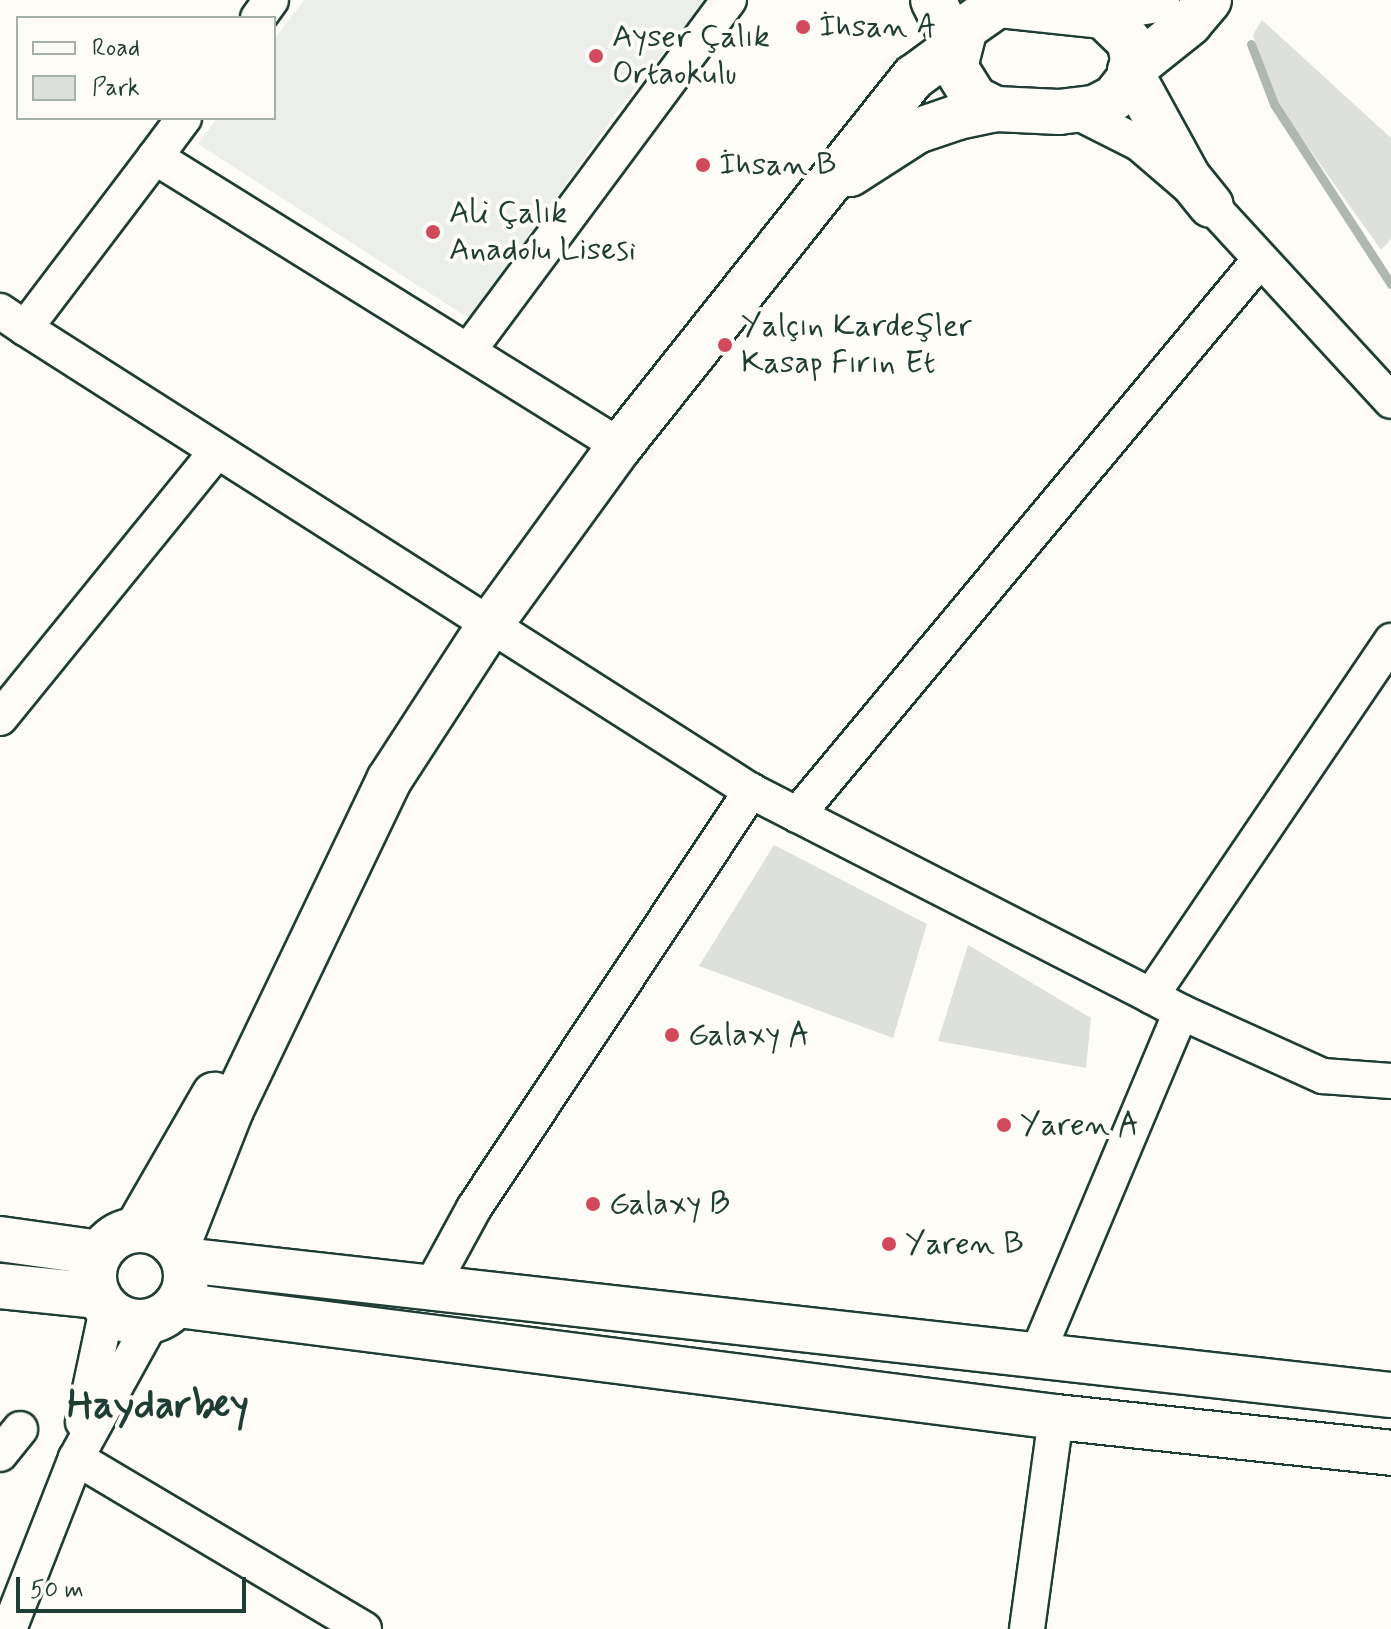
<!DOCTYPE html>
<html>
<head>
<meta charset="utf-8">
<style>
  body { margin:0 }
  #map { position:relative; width:1391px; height:1629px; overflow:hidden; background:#fdfcf7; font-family:Mynerve,sans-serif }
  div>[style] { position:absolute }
  .built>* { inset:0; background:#eceee9 }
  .green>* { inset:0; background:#dde0db }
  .stream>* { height:9px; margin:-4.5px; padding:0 4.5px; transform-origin:4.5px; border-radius:4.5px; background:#aeb8b1 }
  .roads { filter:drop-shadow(2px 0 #1f3d34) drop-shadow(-2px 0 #1f3d34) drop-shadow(0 2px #1f3d34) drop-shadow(0 -2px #1f3d34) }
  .street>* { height:34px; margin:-17px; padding:0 17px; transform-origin:17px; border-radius:17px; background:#fdfcf7 }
  .secondary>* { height:44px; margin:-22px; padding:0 22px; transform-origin:22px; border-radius:22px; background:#fdfcf7 }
  .secondary>.ring { margin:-22px; padding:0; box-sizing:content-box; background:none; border:44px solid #fdfcf7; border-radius:50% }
  .dots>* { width:22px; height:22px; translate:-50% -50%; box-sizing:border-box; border:4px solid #fdfcf7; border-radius:50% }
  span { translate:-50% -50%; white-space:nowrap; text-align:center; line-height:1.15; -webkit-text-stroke:8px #fdfcf7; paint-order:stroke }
  .poi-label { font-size:32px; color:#1f3d34 }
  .left { translate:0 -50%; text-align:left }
  .district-label { font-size:40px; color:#1f3d34; font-weight:700 }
  .legend { position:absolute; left:16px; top:16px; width:260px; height:104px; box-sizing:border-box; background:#fdfcf7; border:2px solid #a4b0a9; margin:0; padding:10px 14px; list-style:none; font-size:24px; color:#1f3d34 }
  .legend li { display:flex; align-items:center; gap:16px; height:40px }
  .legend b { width:40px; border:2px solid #a4b0a9 }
  .scale { position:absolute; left:16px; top:1577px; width:230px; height:36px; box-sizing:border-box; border:4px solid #1f3d34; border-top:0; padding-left:10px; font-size:24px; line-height:28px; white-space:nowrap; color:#1f3d34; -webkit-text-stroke:6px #fdfcf7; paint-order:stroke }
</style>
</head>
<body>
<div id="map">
  <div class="built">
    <div style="clip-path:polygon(304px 0,705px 0,616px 113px,470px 319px,198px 144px,217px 118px,274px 118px,274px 40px)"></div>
  </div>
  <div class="green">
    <div style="clip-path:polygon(1262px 20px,1391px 138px,1391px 239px,1381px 250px,1276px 102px,1253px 35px)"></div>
    <div style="clip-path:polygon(774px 845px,927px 924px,893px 1038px,699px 966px)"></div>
    <div style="clip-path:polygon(968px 945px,1091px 1018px,1086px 1068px,938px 1041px)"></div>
  </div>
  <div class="stream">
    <div style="left:1251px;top:44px;width:64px;rotate:69deg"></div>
    <div style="left:1274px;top:104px;width:215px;rotate:57deg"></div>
  </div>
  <div class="roads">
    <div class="street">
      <div style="left:258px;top:18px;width:22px;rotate:-54deg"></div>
      <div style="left:1073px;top:110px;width:75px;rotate:26.9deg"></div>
      <div style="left:1140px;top:144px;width:94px;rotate:40.7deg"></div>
      <div style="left:1211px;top:205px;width:266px;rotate:47.4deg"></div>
      <div style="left:184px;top:118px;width:49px;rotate:126.6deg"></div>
      <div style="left:155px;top:157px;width:547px;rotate:31.86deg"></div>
      <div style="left:155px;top:157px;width:215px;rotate:127.2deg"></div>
      <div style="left:25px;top:328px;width:861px;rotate:32.53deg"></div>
      <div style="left:751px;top:791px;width:449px;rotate:27.1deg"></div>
      <div style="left:0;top:311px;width:30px;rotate:34deg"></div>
      <div style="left:469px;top:350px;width:436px;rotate:-53.4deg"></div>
      <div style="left:0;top:718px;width:344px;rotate:-50.9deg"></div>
      <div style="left:797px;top:815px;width:720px;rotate:-50.18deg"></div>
      <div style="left:1181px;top:1012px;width:156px;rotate:24.3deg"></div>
      <div style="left:1323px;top:1076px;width:68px;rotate:4.2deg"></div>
      <div style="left:432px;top:1285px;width:88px;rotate:-61.4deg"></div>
      <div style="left:474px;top:1208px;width:501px;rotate:-56.41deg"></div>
      <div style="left:1038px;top:1352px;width:369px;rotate:-67.2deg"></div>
      <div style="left:1181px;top:1012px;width:34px;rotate:-152deg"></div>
      <div style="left:1151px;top:996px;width:429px;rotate:-55.9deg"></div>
      <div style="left:83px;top:1422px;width:116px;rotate:-78deg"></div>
      <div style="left:0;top:1454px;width:32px;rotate:-51deg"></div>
      <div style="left:76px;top:1458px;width:335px;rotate:30.7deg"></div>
      <div style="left:9px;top:1629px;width:184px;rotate:-68.6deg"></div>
      <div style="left:76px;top:1458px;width:155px;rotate:-61.1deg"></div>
      <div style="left:1027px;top:1629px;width:214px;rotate:-82.2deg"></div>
    </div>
    <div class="secondary">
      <div style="left:1209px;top:0;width:30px;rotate:130deg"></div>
      <div style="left:1190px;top:23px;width:77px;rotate:141.3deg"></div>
      <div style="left:1130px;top:71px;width:121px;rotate:61.3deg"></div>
      <div style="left:1188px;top:177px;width:36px;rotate:51deg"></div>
      <div style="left:1083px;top:12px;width:75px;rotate:-9.2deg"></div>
      <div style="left:850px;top:174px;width:80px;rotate:-32.7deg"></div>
      <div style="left:917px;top:131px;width:43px;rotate:-18.9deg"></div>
      <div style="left:958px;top:117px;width:39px;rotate:-12deg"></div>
      <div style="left:996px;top:109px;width:63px;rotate:2.7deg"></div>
      <div style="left:1059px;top:112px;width:35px;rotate:-7deg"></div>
      <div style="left:1094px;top:108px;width:22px;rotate:-27deg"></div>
      <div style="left:1114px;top:98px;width:24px;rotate:-52deg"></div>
      <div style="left:1129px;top:79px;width:21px;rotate:-79deg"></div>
      <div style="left:1133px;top:58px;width:17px;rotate:-103deg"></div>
      <div style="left:1129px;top:41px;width:36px;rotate:-136deg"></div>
      <div style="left:1103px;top:16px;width:106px;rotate:-174deg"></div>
      <div style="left:998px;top:5px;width:40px;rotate:145.1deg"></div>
      <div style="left:965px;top:28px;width:40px;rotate:104.4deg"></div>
      <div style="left:955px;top:67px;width:36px;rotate:58deg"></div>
      <div style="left:974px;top:98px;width:25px;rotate:27deg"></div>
      <div style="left:137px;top:1229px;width:155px;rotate:-60.1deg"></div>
      <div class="ring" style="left:94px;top:1230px;width:48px;height:48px"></div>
      <div style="left:0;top:1239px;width:101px;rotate:8deg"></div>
      <div style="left:177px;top:1247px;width:147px;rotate:-68.5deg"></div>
      <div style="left:231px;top:1110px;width:366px;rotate:-64.4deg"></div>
      <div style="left:389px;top:780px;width:184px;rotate:-57deg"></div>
      <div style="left:489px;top:626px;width:223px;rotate:-54deg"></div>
      <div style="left:620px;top:446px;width:472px;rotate:-51.5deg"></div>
      <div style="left:914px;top:77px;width:52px;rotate:-36.4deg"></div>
      <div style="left:956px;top:46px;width:51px;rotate:-116.6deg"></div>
      <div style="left:184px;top:1260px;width:1215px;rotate:6.38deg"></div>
      <div style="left:0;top:1286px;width:99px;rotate:5.8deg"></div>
      <div style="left:178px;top:1305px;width:885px;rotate:7.27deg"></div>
      <div style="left:1056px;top:1417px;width:337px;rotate:6.1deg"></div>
    </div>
  </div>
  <div class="dots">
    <div style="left:803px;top:27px;background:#d1495b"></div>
    <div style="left:596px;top:56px;background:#d1495b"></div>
    <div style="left:703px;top:165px;background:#d1495b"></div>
    <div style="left:433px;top:232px;background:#d1495b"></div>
    <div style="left:725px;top:345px;background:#d1495b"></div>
    <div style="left:672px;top:1035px;background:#d1495b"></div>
    <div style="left:1004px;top:1125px;background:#d1495b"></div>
    <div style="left:593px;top:1204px;background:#d1495b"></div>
    <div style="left:889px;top:1244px;background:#d1495b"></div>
  </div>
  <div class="poi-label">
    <span class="left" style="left:819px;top:27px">İhsan A</span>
    <span class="left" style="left:612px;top:56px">Ayser Çalık<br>Ortaokulu</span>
    <span class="left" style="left:719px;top:165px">İhsan B</span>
    <span class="left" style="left:449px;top:232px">Ali Çalık<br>Anadolu Lisesi</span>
    <span class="left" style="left:741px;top:345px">Yalçın Kardeşler<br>Kasap Fırın Et</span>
    <span class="left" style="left:688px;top:1035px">Galaxy A</span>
    <span class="left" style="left:1020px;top:1125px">Yaren A</span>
    <span class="left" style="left:609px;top:1204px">Galaxy B</span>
    <span class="left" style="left:905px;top:1244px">Yaren B</span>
  </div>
  <div class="district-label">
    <span style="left:158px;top:1406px">Haydarbey</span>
  </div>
  <ul class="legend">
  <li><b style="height:10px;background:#fdfcf7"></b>Road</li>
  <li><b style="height:22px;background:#dde0db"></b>Park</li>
  </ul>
  <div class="scale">50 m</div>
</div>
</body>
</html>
